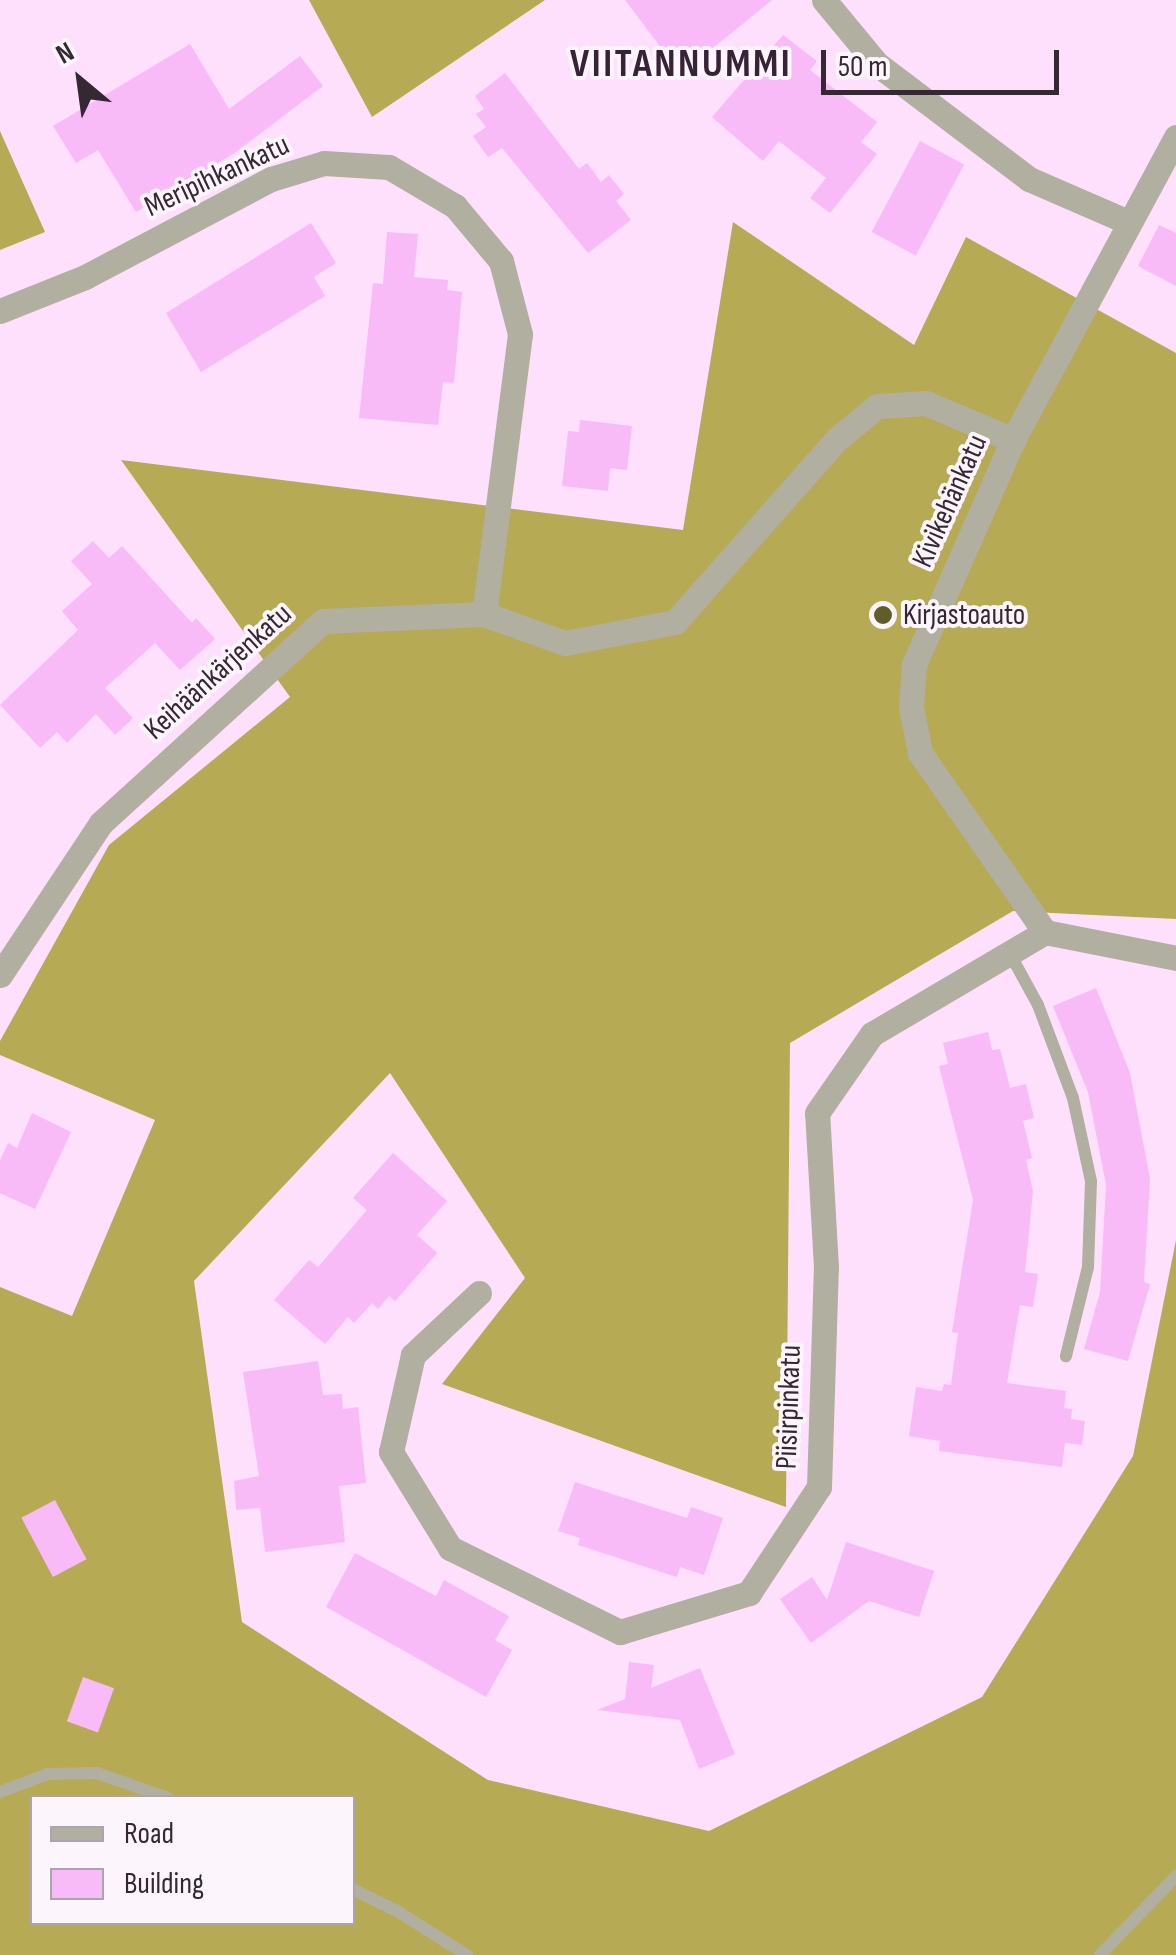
<!DOCTYPE html>
<html>
<head>
<meta charset="utf-8">
<style>
  body { margin:0 }
  #map { position:relative; width:1176px; height:1955px; overflow:hidden; background:#fee0fc; font-family:"Sofia Sans Condensed",sans-serif }
  div>[style] { position:absolute }
  .forest>* { inset:0; background:#b7aa55 }
  .building>* { inset:0; background:#f9baf8; transform-origin:0 0 }
  .lane>* { height:12px; margin:-6px; padding:0 6px; transform-origin:6px; border-radius:6px; background:#b1afa0 }
  .street>* { height:25px; margin:-12.5px; padding:0 12.5px; transform-origin:12.5px; border-radius:12.5px; background:#b1afa0 }
  .dots>* { width:28px; height:28px; translate:-50% -50%; box-sizing:border-box; border:5px solid #fcf6fc; border-radius:50% }
  span { translate:-50% -50%; white-space:nowrap; text-align:center; line-height:1.15; -webkit-text-stroke:8px #fcf6fc; paint-order:stroke }
  .street-label { font-size:30px; color:#342933 }
  .poi-label { font-size:30px; color:#342933 }
  .left { translate:0 -50%; text-align:left }
  .district-label { font-size:40px; color:#382238; font-weight:700; letter-spacing:2.5px }
  .legend { position:absolute; left:30px; top:1795px; width:325px; height:130px; box-sizing:border-box; background:#fcf6fc; border:2px solid #aca4ac; margin:0; padding:12px 18px; list-style:none; font-size:30px; color:#342933 }
  .legend li { display:flex; align-items:center; gap:20px; height:50px }
  .legend b { width:50px; border:2px solid #aca4ac }
  .north { position:absolute; left:30px; top:30px; width:100px; height:100px; -webkit-text-stroke:8px #fcf6fc; paint-order:stroke; rotate:331deg; font-size:28px; font-weight:700; line-height:40px; text-align:center; color:#342933 }
  .north::after { content:''; display:block; margin:auto; width:35px; height:45px; background:#342933; clip-path:polygon(50% 0,100% 100%,50% 72%,0 100%) }
  .scale { position:absolute; left:821px; top:50px; width:238px; height:45px; box-sizing:border-box; border:5px solid #342933; border-top:0; padding-left:12px; font-size:30px; line-height:35px; white-space:nowrap; color:#342933; -webkit-text-stroke:8px #fcf6fc; paint-order:stroke }
</style>
</head>
<body>
<div id="map">
  <div class="forest">
    <div style="clip-path:polygon(309px 0,545px 0,372px 117px)"></div>
    <div style="clip-path:polygon(0 131px,45px 232px,0 250px)"></div>
    <div style="clip-path:polygon(evenodd,733px 222px,914px 345px,966px 237px,1176px 353px,1176px 919px,1013px 911px,790px 1043px,786px 1507px,442px 1384px,525px 1278px,390px 1073px,194px 1281px,242px 1622px,488px 1780px,709px 1831px,982px 1697px,1133px 1456px,1176px 1240px,1176px 1955px,0 1955px,0 1287px,72px 1316px,155px 1120px,0 1055px,0 1041px,109px 845px,290px 697px,121px 460px,683px 530px,733px 222px,32px 1798px,352px 1798px,352px 1922px,32px 1922px,32px 1798px)"></div>
  </div>
  <div class="building">
    <div style="clip-path:polygon(625px 0,772px 0,681px 74px)"></div>
    <div style="clip-path:polygon(783px 35px,817px 61px,810px 70px,877px 122px,861px 142px,877px 154px,830px 213px,810px 198px,826px 178px,779px 141px,763px 161px,712px 117px)"></div>
    <div style="clip-path:polygon(190px 44px,229px 109px,300px 56px,323px 86px,236px 152px,136px 212px,98px 150px,76px 163px,53px 126px)"></div>
    <div style="clip-path:polygon(505px 73px,579px 169px,587px 163px,601px 182px,609px 175px,624px 194px,616px 201px,631px 220px,588px 253px,502px 148px,488px 157px,473px 136px,486px 127px,476px 114px,484px 109px,475px 96px)"></div>
    <div style="left:920px;top:141px;width:50px;height:103px;rotate:28deg"></div>
    <div style="clip-path:polygon(311px 223px,336px 263px,314px 277px,325px 296px,201px 372px,166px 313px)"></div>
    <div style="clip-path:polygon(1159px 225px,1176px 233px,1176px 286px,1138px 266px)"></div>
    <div style="clip-path:polygon(387px 232px,418px 234px,414px 277px,448px 280px,447px 290px,462px 292px,454px 383px,443px 382px,438px 425px,359px 418px,373px 283px,383px 284px)"></div>
    <div style="clip-path:polygon(580px 420px,632px 426px,627px 470px,610px 468px,608px 491px,562px 486px,568px 431px,579px 432px)"></div>
    <div style="clip-path:polygon(93px 541px,109px 558px,122px 546px,192px 623px,196px 618px,215px 639px,180px 670px,155px 643px,105px 688px,133px 718px,115px 735px,96px 714px,67px 743px,57px 732px,40px 748px,0 705px,78px 630px,62px 611px,92px 584px,71px 561px)"></div>
    <div style="clip-path:polygon(1096px 988px,1130px 1073px,1150px 1179px,1144px 1282px,1150px 1284px,1128px 1361px,1084px 1349px,1100px 1292px,1106px 1185px,1088px 1092px,1053px 1006px)"></div>
    <div style="clip-path:polygon(988px 1032px,992px 1050px,1000px 1049px,1010px 1088px,1026px 1084px,1034px 1118px,1023px 1121px,1032px 1158px,1026px 1160px,1033px 1191px,1025px 1272px,1038px 1274px,1033px 1307px,1020px 1305px,1007px 1383px,1066px 1391px,1064px 1408px,1072px 1409px,1071px 1419px,1085px 1421px,1082px 1445px,1065px 1443px,1062px 1467px,939px 1451px,940px 1441px,909px 1436px,916px 1387px,942px 1391px,944px 1384px,951px 1385px,958px 1333px,952px 1332px,973px 1200px,939px 1066px,948px 1064px,943px 1043px)"></div>
    <div style="clip-path:polygon(32px 1113px,71px 1132px,35px 1209px,0 1193px,0 1160px,8px 1143px,17px 1148px)"></div>
    <div style="clip-path:polygon(393px 1153px,447px 1201px,417px 1235px,437px 1253px,395px 1301px,389px 1296px,378px 1309px,372px 1303px,354px 1323px,348px 1317px,325px 1344px,274px 1300px,309px 1260px,318px 1267px,367px 1210px,353px 1198px)"></div>
    <div style="clip-path:polygon(318px 1361px,323px 1395px,342px 1394px,343px 1409px,358px 1407px,366px 1483px,339px 1486px,345px 1542px,265px 1552px,260px 1508px,236px 1510px,234px 1481px,259px 1476px,243px 1372px)"></div>
    <div style="clip-path:polygon(575px 1482px,687px 1518px,691px 1507px,723px 1518px,704px 1575px,680px 1567px,677px 1577px,578px 1545px,580px 1538px,558px 1531px)"></div>
    <div style="left:55px;top:1500px;width:67px;height:38px;rotate:62deg"></div>
    <div style="clip-path:polygon(846px 1542px,934px 1571px,919px 1617px,869px 1601px,811px 1643px,780px 1599px,812px 1577px,827px 1600px)"></div>
    <div style="clip-path:polygon(355px 1553px,436px 1596px,444px 1580px,509px 1616px,495px 1640px,512px 1650px,486px 1697px,326px 1607px)"></div>
    <div style="clip-path:polygon(629px 1662px,654px 1665px,651px 1688px,700px 1668px,735px 1754px,699px 1769px,680px 1720px,597px 1710px,625px 1699px)"></div>
    <div style="left:83px;top:1677px;width:33px;height:47px;rotate:20deg"></div>
  </div>
  <div class="lane">
    <div style="left:1009px;top:952px;width:60px;rotate:61.3deg"></div>
    <div style="left:1038px;top:1005px;width:99px;rotate:69.4deg"></div>
    <div style="left:1073px;top:1098px;width:85px;rotate:77.8deg"></div>
    <div style="left:1091px;top:1181px;width:86px;rotate:92deg"></div>
    <div style="left:1088px;top:1267px;width:92px;rotate:103.9deg"></div>
    <div style="left:0;top:1792px;width:51px;rotate:-20.6deg"></div>
    <div style="left:48px;top:1774px;width:49px;rotate:-1.2deg"></div>
    <div style="left:97px;top:1773px;width:75px;rotate:19.4deg"></div>
    <div style="left:352px;top:1889px;width:50px;rotate:26.1deg"></div>
    <div style="left:397px;top:1911px;width:83px;rotate:32.2deg"></div>
    <div style="left:1100px;top:1955px;width:110px;rotate:-46.1deg"></div>
  </div>
  <div class="street">
    <div style="left:824px;top:0;width:83px;rotate:50.4deg"></div>
    <div style="left:877px;top:64px;width:191px;rotate:37.1deg"></div>
    <div style="left:1029px;top:179px;width:108px;rotate:23.5deg"></div>
    <div style="left:1176px;top:137px;width:344px;rotate:118.3deg"></div>
    <div style="left:1013px;top:440px;width:245px;rotate:113.8deg"></div>
    <div style="left:914px;top:664px;width:43px;rotate:94deg"></div>
    <div style="left:911px;top:707px;width:47px;rotate:78.9deg"></div>
    <div style="left:920px;top:753px;width:218px;rotate:55.1deg"></div>
    <div style="left:1045px;top:932px;width:134px;rotate:11.2deg"></div>
    <div style="left:0;top:311px;width:92px;rotate:-21.8deg"></div>
    <div style="left:85px;top:277px;width:210px;rotate:-27.8deg"></div>
    <div style="left:271px;top:179px;width:55px;rotate:-16.8deg"></div>
    <div style="left:324px;top:163px;width:65px;rotate:3.5deg"></div>
    <div style="left:389px;top:167px;width:77px;rotate:30.6deg"></div>
    <div style="left:455px;top:206px;width:72px;rotate:50.1deg"></div>
    <div style="left:501px;top:261px;width:75px;rotate:75.4deg"></div>
    <div style="left:520px;top:334px;width:282px;rotate:97.3deg"></div>
    <div style="left:0;top:975px;width:182px;rotate:-56.4deg"></div>
    <div style="left:101px;top:823px;width:300px;rotate:-42.3deg"></div>
    <div style="left:323px;top:621px;width:161px;rotate:-2.5deg"></div>
    <div style="left:484px;top:614px;width:86px;rotate:19.7deg"></div>
    <div style="left:565px;top:643px;width:112px;rotate:-10.8deg"></div>
    <div style="left:675px;top:622px;width:244px;rotate:-48.5deg"></div>
    <div style="left:837px;top:439px;width:52px;rotate:-39.5deg"></div>
    <div style="left:877px;top:406px;width:49px;rotate:-3.5deg"></div>
    <div style="left:926px;top:403px;width:95px;rotate:23deg"></div>
    <div style="left:479px;top:1293px;width:91px;rotate:136.8deg"></div>
    <div style="left:413px;top:1355px;width:99px;rotate:102.8deg"></div>
    <div style="left:391px;top:1452px;width:113px;rotate:58.4deg"></div>
    <div style="left:450px;top:1548px;width:190px;rotate:26.3deg"></div>
    <div style="left:620px;top:1632px;width:135px;rotate:-16.8deg"></div>
    <div style="left:749px;top:1593px;width:127px;rotate:-56.6deg"></div>
    <div style="left:819px;top:1487px;width:220px;rotate:-88.2deg"></div>
    <div style="left:826px;top:1267px;width:154px;rotate:-93.3deg"></div>
    <div style="left:817px;top:1113px;width:96px;rotate:-55.2deg"></div>
    <div style="left:872px;top:1034px;width:201px;rotate:-30.5deg"></div>
  </div>
  <div class="dots">
    <div style="left:883px;top:615px;background:#635c28"></div>
  </div>
  <div class="street-label">
    <span style="left:217px;top:176px;rotate:-25deg">Meripihkankatu</span>
    <span style="left:950px;top:501px;rotate:-66deg">Kivikehänkatu</span>
    <span style="left:218px;top:672px;rotate:-42deg">Keihäänkärjenkatu</span>
    <span style="left:789px;top:1407px;rotate:-88deg">Piisirpinkatu</span>
  </div>
  <div class="poi-label">
    <span class="left" style="left:903px;top:615px">Kirjastoauto</span>
  </div>
  <div class="district-label">
    <span style="left:681px;top:64px">VIITANNUMMI</span>
  </div>
  <ul class="legend">
  <li><b style="height:12px;background:#b1afa0"></b>Road</li>
  <li><b style="height:28px;background:#f9baf8"></b>Building</li>
  </ul>
  <div class="north">N</div>
  <div class="scale">50 m</div>
</div>
</body>
</html>
